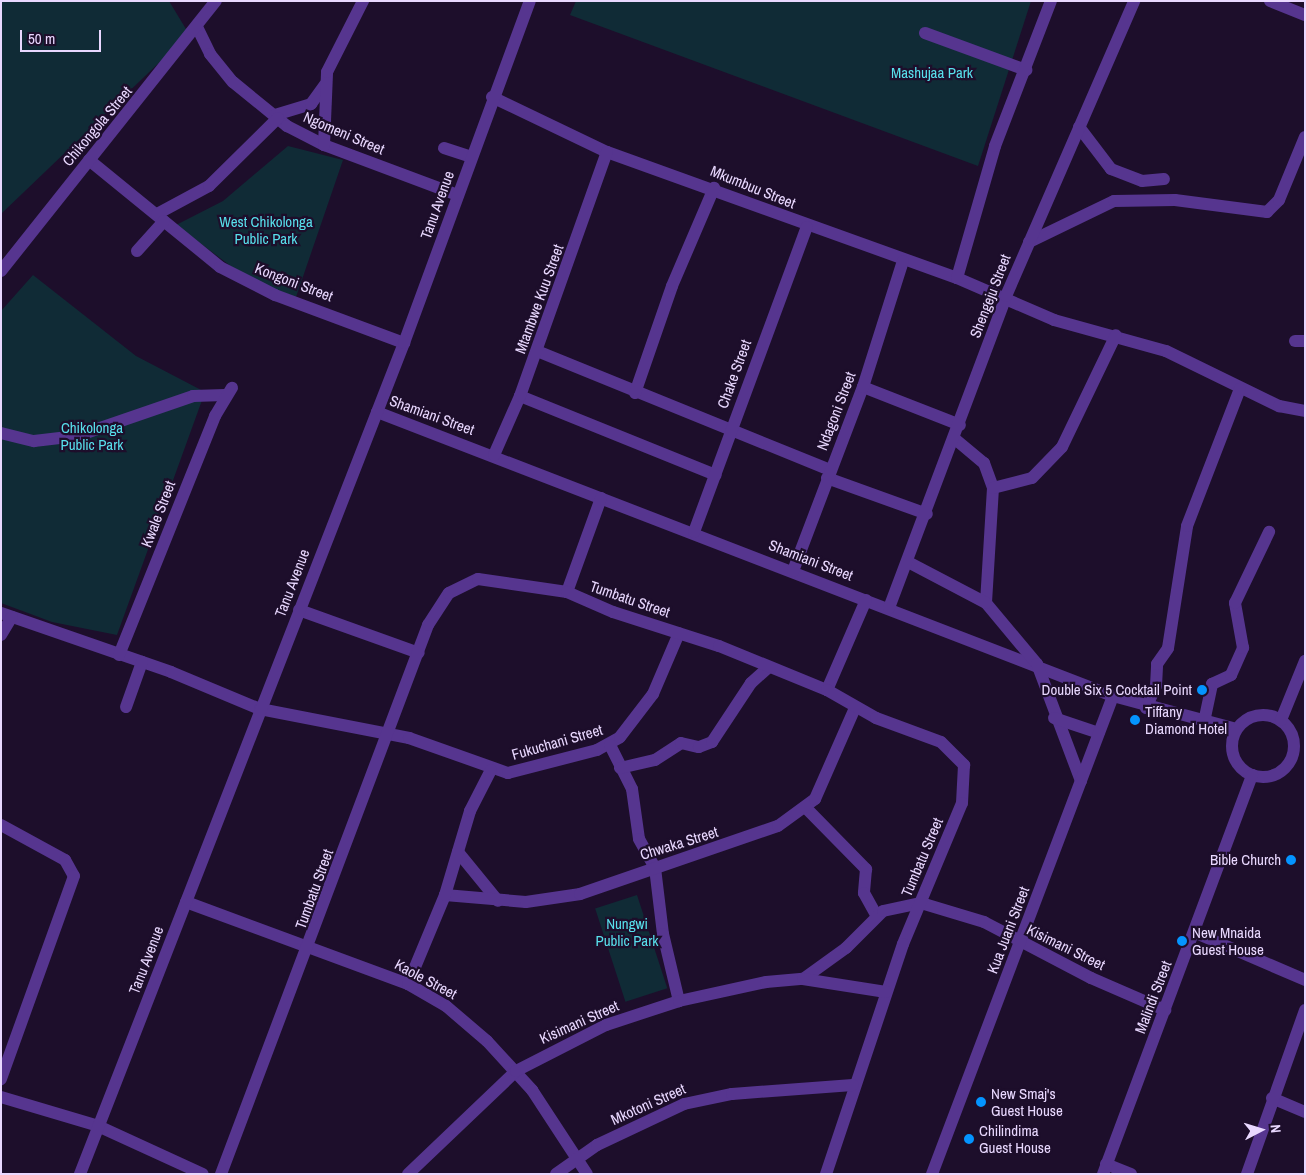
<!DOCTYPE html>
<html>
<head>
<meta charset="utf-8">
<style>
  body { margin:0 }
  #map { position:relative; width:1306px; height:1175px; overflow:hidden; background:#1d0e2b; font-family:"Archivo Narrow",sans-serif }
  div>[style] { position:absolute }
  .green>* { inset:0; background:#102b36; transform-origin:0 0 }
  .minor>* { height:12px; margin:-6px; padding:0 6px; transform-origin:6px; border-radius:6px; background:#56358f }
  .minor>.ring { margin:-6px; padding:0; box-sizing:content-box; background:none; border:12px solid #56358f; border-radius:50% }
  .dots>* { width:14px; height:14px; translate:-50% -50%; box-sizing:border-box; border:2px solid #1d0e2b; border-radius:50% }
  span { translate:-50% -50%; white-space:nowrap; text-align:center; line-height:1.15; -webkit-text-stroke:4.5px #1d0e2b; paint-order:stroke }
  .park-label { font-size:15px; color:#58e0ec }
  .street-label { font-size:15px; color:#e9d8ff }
  .poi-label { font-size:15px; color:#e9d8ff }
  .right { translate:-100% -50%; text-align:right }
  .left { translate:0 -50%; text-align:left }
  .frame { position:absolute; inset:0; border:2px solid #e9d8ff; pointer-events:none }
  .north { position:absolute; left:1236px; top:1105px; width:50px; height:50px; -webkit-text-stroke:4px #1d0e2b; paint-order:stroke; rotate:85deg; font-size:14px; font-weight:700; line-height:20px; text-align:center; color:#e9d8ff }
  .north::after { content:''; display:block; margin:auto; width:18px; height:22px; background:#e9d8ff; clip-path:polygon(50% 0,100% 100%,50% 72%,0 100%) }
  .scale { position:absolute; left:20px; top:30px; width:81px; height:22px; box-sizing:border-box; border:2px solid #e9d8ff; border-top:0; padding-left:6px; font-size:15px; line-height:18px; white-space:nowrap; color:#e9d8ff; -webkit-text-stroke:4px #1d0e2b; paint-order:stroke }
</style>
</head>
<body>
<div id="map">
  <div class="green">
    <div style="clip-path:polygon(1px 1px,169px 1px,189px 34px,1px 214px)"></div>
    <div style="clip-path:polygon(576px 1px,1031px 1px,978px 166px,570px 15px)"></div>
    <div style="clip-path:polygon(288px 146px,343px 160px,296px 297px,248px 279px,176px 225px,223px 201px)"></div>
    <div style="clip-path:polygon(33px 275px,136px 356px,205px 392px,117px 635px,52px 622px,1px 603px,1px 311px)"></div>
    <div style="left:637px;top:895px;width:98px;height:44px;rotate:72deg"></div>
  </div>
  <div class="minor">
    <div style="left:1270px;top:1px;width:38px;rotate:22deg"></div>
    <div style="left:197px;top:27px;width:30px;rotate:64deg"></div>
    <div style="left:210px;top:54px;width:36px;rotate:51deg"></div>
    <div style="left:233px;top:82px;width:70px;rotate:39.2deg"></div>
    <div style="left:287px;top:126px;width:42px;rotate:27.2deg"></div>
    <div style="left:324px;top:145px;width:143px;rotate:20.5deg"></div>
    <div style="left:925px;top:33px;width:108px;rotate:20.1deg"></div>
    <div style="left:492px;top:97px;width:127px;rotate:25.6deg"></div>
    <div style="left:607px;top:152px;width:372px;rotate:19.8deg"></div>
    <div style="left:957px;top:278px;width:106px;rotate:23.4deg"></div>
    <div style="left:1054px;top:320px;width:116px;rotate:15.5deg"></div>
    <div style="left:1166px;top:351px;width:126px;rotate:26deg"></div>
    <div style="left:1279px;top:406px;width:26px;rotate:11deg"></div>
    <div style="left:275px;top:115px;width:38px;rotate:-17deg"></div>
    <div style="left:311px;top:104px;width:24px;rotate:-54deg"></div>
    <div style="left:1079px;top:127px;width:53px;rotate:52.7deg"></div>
    <div style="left:1111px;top:169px;width:33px;rotate:21deg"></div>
    <div style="left:1142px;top:181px;width:22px;rotate:-5deg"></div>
    <div style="left:324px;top:145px;width:73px;rotate:-87.6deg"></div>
    <div style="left:327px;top:72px;width:80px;rotate:-63.1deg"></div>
    <div style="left:444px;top:148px;width:29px;rotate:18deg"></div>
    <div style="left:89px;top:160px;width:169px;rotate:39.2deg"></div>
    <div style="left:220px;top:267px;width:62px;rotate:27deg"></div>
    <div style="left:275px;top:295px;width:138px;rotate:20.4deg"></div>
    <div style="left:157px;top:214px;width:59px;rotate:-28.3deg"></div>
    <div style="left:209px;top:186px;width:97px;rotate:-44.6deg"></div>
    <div style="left:1029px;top:242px;width:94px;rotate:-25.8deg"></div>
    <div style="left:1114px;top:201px;width:61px;rotate:-0.9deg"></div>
    <div style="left:1175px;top:200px;width:93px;rotate:7.4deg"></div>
    <div style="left:1267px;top:212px;width:17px;rotate:-45deg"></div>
    <div style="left:1279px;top:200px;width:68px;rotate:-67.6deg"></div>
    <div style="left:137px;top:251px;width:40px;rotate:-48deg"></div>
    <div style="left:1px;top:271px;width:345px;rotate:-51.5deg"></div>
    <div style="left:957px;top:278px;width:137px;rotate:-73.9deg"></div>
    <div style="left:995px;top:146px;width:155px;rotate:-68.9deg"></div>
    <div style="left:1295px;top:341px;width:10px"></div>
    <div style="left:537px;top:351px;width:316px;rotate:22.1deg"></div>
    <div style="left:863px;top:387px;width:104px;rotate:21.4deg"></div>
    <div style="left:635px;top:393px;width:113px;rotate:-70.9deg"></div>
    <div style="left:672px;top:286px;width:107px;rotate:-66.8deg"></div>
    <div style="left:520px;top:396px;width:211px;rotate:22deg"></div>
    <div style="left:377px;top:412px;width:789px;rotate:21.1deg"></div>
    <div style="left:1113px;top:696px;width:127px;rotate:15deg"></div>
    <div style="left:1px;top:433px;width:34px;rotate:14deg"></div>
    <div style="left:34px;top:441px;width:43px;rotate:-6.6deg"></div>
    <div style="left:77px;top:436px;width:123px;rotate:-19deg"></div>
    <div style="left:193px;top:396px;width:32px;rotate:-2deg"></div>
    <div style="left:955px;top:439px;width:38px;rotate:40deg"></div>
    <div style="left:984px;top:463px;width:27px;rotate:70deg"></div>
    <div style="left:993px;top:488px;width:115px;rotate:93.5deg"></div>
    <div style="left:986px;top:603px;width:80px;rotate:50.1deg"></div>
    <div style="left:1037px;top:664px;width:125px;rotate:69.4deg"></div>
    <div style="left:494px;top:455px;width:64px;rotate:-66.2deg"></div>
    <div style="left:520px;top:396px;width:259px;rotate:-70.4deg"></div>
    <div style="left:827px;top:478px;width:106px;rotate:19.8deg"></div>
    <div style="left:993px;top:488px;width:40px;rotate:-14.4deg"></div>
    <div style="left:1032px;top:478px;width:43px;rotate:-45.9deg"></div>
    <div style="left:1062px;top:447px;width:124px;rotate:-64.3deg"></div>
    <div style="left:694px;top:532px;width:325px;rotate:-69.7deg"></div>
    <div style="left:908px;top:562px;width:88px;rotate:27.7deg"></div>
    <div style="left:793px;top:571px;width:197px;rotate:-69.2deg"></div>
    <div style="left:863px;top:387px;width:132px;rotate:-72.4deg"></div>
    <div style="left:567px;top:592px;width:100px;rotate:-70.1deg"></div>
    <div style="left:889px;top:608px;width:333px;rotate:-69.4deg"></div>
    <div style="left:1006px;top:296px;width:322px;rotate:-66.5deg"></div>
    <div style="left:299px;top:610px;width:127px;rotate:19.7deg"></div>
    <div style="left:1px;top:613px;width:180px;rotate:19.1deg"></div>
    <div style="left:171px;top:672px;width:96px;rotate:22.6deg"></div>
    <div style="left:260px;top:709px;width:152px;rotate:11deg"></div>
    <div style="left:409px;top:738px;width:105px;rotate:19.5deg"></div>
    <div style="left:508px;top:773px;width:92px;rotate:-14.5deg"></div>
    <div style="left:597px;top:750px;width:26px;rotate:-29deg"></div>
    <div style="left:620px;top:737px;width:54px;rotate:-52.5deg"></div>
    <div style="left:653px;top:694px;width:66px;rotate:-66.9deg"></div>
    <div style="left:1px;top:635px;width:21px;rotate:-59deg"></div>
    <div style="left:119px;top:655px;width:258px;rotate:-68.1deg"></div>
    <div style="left:215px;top:416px;width:33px;rotate:-59deg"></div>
    <div style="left:827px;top:690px;width:98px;rotate:-66.6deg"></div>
    <div style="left:126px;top:707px;width:48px;rotate:-70.4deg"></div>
    <div style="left:1146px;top:708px;width:24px;rotate:-66deg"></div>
    <div style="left:1156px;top:686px;width:22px;rotate:-87deg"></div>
    <div style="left:1157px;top:664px;width:19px;rotate:-55deg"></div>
    <div style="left:1168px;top:648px;width:123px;rotate:-81.1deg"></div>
    <div style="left:1187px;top:526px;width:147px;rotate:-68.9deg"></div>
    <div class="ring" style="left:1232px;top:715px;width:50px;height:50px"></div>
    <div style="left:1054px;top:718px;width:47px;rotate:18.4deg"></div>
    <div style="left:1281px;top:720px;width:64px;rotate:-67.9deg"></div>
    <div style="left:1204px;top:722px;width:39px;rotate:-78deg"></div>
    <div style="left:1212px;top:684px;width:21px;rotate:-25deg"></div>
    <div style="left:1231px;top:675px;width:30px;rotate:-66deg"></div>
    <div style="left:1243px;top:648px;width:46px;rotate:-100.1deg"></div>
    <div style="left:1235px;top:603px;width:79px;rotate:-64.4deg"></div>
    <div style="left:610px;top:745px;width:49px;rotate:63.4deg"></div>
    <div style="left:632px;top:789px;width:50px;rotate:82deg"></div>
    <div style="left:639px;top:839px;width:33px;rotate:61deg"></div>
    <div style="left:655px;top:868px;width:66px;rotate:83.1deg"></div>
    <div style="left:663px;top:934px;width:69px;rotate:76.6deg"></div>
    <div style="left:620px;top:768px;width:36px;rotate:-13deg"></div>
    <div style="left:655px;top:760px;width:31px;rotate:-33deg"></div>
    <div style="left:681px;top:743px;width:18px;rotate:13deg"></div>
    <div style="left:699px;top:747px;width:14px;rotate:-21deg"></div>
    <div style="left:712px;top:742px;width:71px;rotate:-56.5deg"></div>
    <div style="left:751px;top:683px;width:24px;rotate:-42deg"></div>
    <div style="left:806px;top:808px;width:86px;rotate:45.5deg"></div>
    <div style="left:866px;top:869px;width:24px;rotate:95deg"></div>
    <div style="left:864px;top:893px;width:26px;rotate:61deg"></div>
    <div style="left:1px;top:825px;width:73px;rotate:28.7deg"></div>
    <div style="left:65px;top:860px;width:18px;rotate:61deg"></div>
    <div style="left:74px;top:876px;width:216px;rotate:109.8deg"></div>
    <div style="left:458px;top:852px;width:63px;rotate:50.8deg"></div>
    <div style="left:445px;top:895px;width:81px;rotate:4.9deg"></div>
    <div style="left:526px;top:902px;width:55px;rotate:-8.4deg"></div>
    <div style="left:580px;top:894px;width:209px;rotate:-19deg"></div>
    <div style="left:778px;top:826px;width:46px;rotate:-36.1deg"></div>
    <div style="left:815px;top:799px;width:99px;rotate:-66.3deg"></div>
    <div style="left:186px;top:902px;width:237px;rotate:20.3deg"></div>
    <div style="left:408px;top:984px;width:44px;rotate:30.1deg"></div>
    <div style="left:446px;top:1006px;width:54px;rotate:40.5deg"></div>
    <div style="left:487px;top:1041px;width:67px;rotate:47.4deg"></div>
    <div style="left:532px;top:1090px;width:100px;rotate:56.8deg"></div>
    <div style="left:1196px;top:933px;width:119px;rotate:23.3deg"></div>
    <div style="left:803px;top:979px;width:53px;rotate:-35.8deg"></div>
    <div style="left:846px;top:948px;width:52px;rotate:-45deg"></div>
    <div style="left:883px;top:911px;width:39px;rotate:-12deg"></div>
    <div style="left:921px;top:903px;width:66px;rotate:16.8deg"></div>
    <div style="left:984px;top:922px;width:121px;rotate:27.6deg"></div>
    <div style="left:1091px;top:978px;width:81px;rotate:23.4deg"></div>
    <div style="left:408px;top:984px;width:96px;rotate:-67.4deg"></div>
    <div style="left:445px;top:895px;width:88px;rotate:-73.4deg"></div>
    <div style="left:470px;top:811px;width:46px;rotate:-62.9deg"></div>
    <div style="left:1px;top:1097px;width:101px;rotate:16.6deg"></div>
    <div style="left:98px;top:1126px;width:115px;rotate:24.6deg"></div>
    <div style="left:1272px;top:1098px;width:36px;rotate:23deg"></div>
    <div style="left:1106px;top:1164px;width:27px;rotate:22deg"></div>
    <div style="left:80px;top:1174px;width:892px;rotate:-68.7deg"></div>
    <div style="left:404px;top:343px;width:364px;rotate:-69.8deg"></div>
    <div style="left:221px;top:1174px;width:587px;rotate:-69.34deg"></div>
    <div style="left:428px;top:625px;width:38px;rotate:-57deg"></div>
    <div style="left:449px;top:593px;width:32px;rotate:-26deg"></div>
    <div style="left:478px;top:579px;width:90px;rotate:8.3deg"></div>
    <div style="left:567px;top:592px;width:50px;rotate:23.5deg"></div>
    <div style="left:613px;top:612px;width:111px;rotate:17.8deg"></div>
    <div style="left:719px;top:646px;width:117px;rotate:22.2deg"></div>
    <div style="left:827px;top:690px;width:56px;rotate:29.7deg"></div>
    <div style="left:876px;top:718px;width:69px;rotate:20.3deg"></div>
    <div style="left:941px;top:742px;width:33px;rotate:45deg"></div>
    <div style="left:964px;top:765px;width:38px;rotate:93deg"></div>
    <div style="left:962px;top:803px;width:153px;rotate:112.7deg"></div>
    <div style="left:903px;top:944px;width:243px;rotate:108.5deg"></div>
    <div style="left:408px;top:1174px;width:149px;rotate:-43.6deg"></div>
    <div style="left:516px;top:1071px;width:101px;rotate:-27.1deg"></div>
    <div style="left:606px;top:1025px;width:77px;rotate:-18.2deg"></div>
    <div style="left:679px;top:1001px;width:89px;rotate:-12.3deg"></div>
    <div style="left:766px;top:982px;width:37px;rotate:-5deg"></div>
    <div style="left:803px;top:979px;width:84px;rotate:8.9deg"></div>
    <div style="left:556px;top:1174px;width:50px;rotate:-35.3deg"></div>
    <div style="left:597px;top:1145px;width:96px;rotate:-25.2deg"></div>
    <div style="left:684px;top:1104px;width:49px;rotate:-11.8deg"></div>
    <div style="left:732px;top:1094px;width:121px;rotate:-4.3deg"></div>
    <div style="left:932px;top:1174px;width:511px;rotate:-69.26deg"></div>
    <div style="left:1103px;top:1174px;width:426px;rotate:-69.5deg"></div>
    <div style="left:1247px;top:1174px;width:174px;rotate:-70.5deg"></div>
  </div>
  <div class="dots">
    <div style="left:1202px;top:690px;background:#0494ff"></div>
    <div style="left:1135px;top:720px;background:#0494ff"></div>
    <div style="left:1291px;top:860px;background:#0494ff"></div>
    <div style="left:1182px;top:941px;background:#0494ff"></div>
    <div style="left:981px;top:1102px;background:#0494ff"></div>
    <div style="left:969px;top:1139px;background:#0494ff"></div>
  </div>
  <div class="park-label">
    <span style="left:932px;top:73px">Mashujaa Park</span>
    <span style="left:266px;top:230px">West Chikolonga<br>Public Park</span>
    <span style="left:92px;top:436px">Chikolonga<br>Public Park</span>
    <span style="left:627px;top:932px">Nungwi<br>Public Park</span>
  </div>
  <div class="street-label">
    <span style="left:97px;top:126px;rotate:-50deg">Chikongola Street</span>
    <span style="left:344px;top:133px;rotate:23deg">Ngomeni Street</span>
    <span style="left:753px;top:187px;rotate:22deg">Mkumbuu Street</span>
    <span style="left:437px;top:205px;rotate:-70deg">Tanu Avenue</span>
    <span style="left:294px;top:282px;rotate:21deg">Kongoni Street</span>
    <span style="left:990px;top:296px;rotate:-69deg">Shengeju Street</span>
    <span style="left:539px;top:299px;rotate:-70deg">Mtambwe Kuu Street</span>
    <span style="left:734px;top:374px;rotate:-70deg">Chake Street</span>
    <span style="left:836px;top:411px;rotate:-69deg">Ndagoni Street</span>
    <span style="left:432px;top:415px;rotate:20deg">Shamiani Street</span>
    <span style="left:158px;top:514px;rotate:-69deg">Kwale Street</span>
    <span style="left:811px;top:560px;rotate:21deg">Shamiani Street</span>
    <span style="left:292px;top:583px;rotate:-69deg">Tanu Avenue</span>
    <span style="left:630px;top:599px;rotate:19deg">Tumbatu Street</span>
    <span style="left:557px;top:742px;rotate:-16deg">Fukuchani Street</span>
    <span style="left:679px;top:843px;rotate:-17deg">Chwaka Street</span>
    <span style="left:922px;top:857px;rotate:-67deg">Tumbatu Street</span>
    <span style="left:314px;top:889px;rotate:-70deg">Tumbatu Street</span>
    <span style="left:1008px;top:930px;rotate:-69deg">Kua Juani Street</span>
    <span style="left:1066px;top:947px;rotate:26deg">Kisimani Street</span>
    <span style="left:146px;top:960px;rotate:-69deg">Tanu Avenue</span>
    <span style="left:426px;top:979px;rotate:28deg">Kaole Street</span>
    <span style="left:1153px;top:997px;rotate:-69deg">Malindi Street</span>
    <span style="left:579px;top:1022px;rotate:-24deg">Kisimani Street</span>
    <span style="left:648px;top:1104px;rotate:-24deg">Mkotoni Street</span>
  </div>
  <div class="poi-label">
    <span class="right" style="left:1192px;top:690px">Double Six 5 Cocktail Point</span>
    <span class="left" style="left:1145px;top:720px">Tiffany<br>Diamond Hotel</span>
    <span class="right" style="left:1281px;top:860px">Bible Church</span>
    <span class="left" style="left:1192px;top:941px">New Mnaida<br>Guest House</span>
    <span class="left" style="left:991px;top:1102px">New Smaj's<br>Guest House</span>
    <span class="left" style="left:979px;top:1139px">Chilindima<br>Guest House</span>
  </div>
  <div class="frame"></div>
  <div class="north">N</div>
  <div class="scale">50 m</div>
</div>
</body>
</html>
